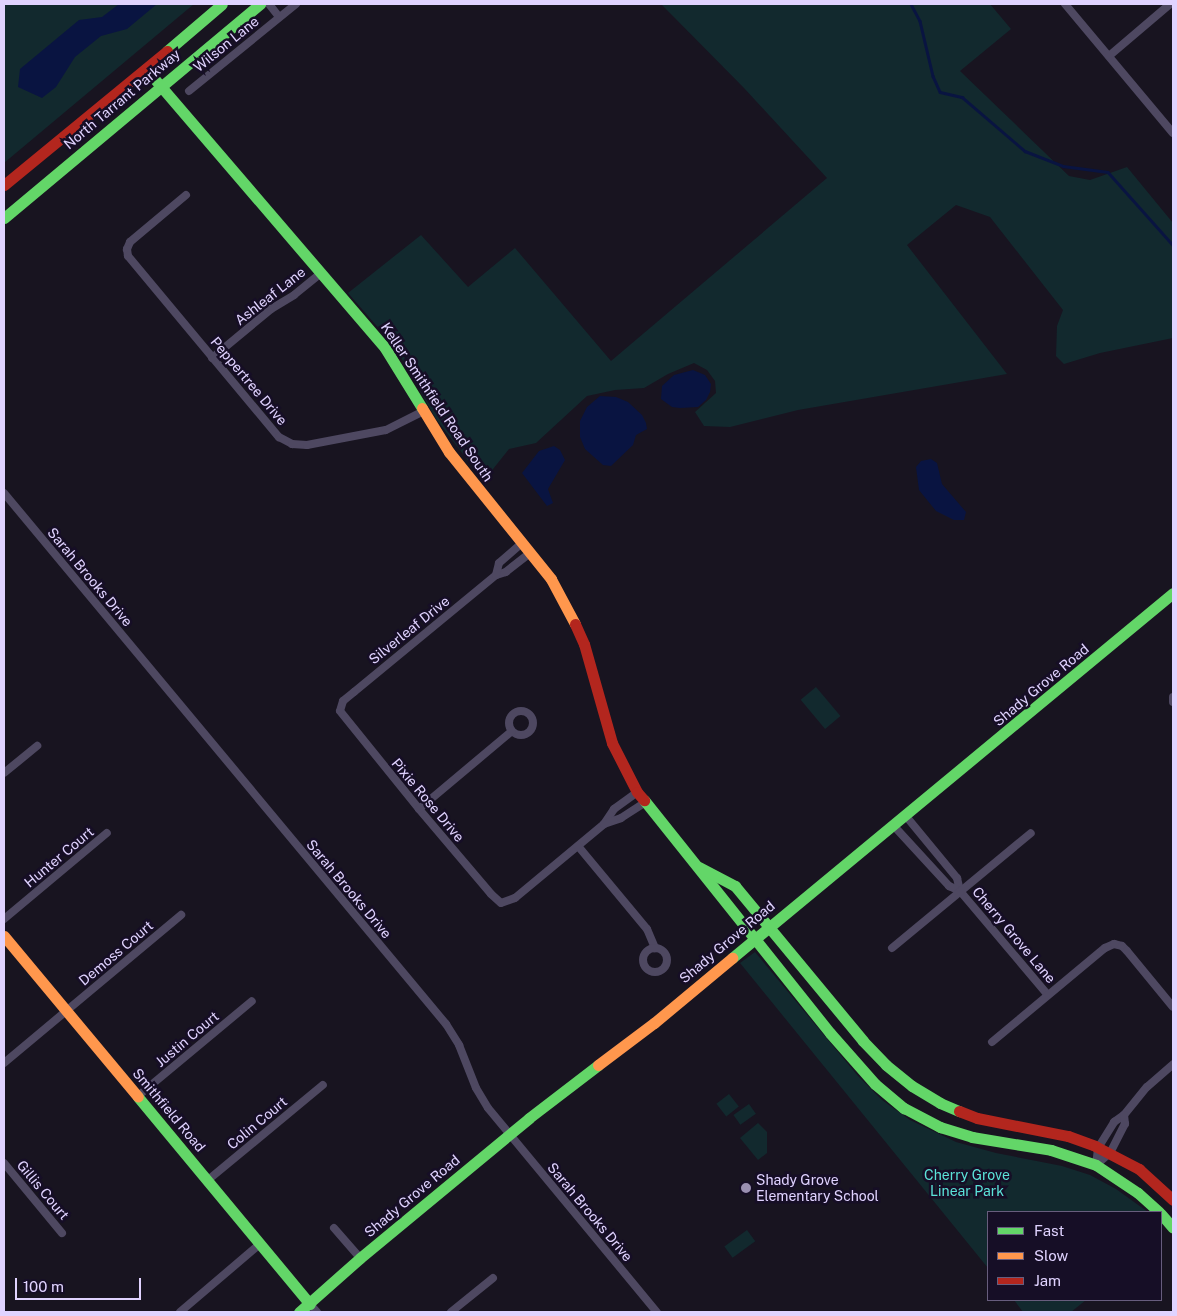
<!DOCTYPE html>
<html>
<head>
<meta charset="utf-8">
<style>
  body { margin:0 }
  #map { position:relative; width:1177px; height:1316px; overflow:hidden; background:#181420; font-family:"Public Sans",sans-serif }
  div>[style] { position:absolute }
  .green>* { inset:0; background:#12292e; transform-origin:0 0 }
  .water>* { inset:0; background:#091441 }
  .stream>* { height:2.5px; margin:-1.25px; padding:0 1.25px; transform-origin:1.25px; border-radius:1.25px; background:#091441 }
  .street>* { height:8px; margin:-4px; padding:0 4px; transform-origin:4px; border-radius:4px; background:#4e4861 }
  .street>.ring { margin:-4px; padding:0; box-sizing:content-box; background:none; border:8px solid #4e4861; border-radius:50% }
  .fast>* { height:11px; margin:-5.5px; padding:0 5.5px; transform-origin:5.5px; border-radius:5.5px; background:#63d668 }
  .slow>* { height:11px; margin:-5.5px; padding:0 5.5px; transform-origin:5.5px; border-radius:5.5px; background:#ff974d }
  .jam>* { height:11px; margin:-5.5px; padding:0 5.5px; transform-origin:5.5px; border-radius:5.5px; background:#b3261e }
  .dots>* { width:14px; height:14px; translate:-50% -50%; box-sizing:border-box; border:2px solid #160e26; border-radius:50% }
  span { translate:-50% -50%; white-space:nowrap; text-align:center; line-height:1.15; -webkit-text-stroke:5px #160e26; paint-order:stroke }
  .street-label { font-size:14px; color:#e0d3ff }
  .park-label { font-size:14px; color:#5be3d9 }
  .poi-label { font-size:14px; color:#e0d3ff }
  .left { translate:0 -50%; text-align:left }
  .frame { position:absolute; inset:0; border:5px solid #e0d3ff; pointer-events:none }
  .legend { position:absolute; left:987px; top:1211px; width:175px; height:90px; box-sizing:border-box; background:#160e26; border:1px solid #675d7d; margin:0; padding:6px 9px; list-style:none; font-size:15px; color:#e0d3ff }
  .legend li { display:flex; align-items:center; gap:10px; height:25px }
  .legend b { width:25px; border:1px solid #675d7d }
  .scale { position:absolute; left:15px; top:1278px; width:126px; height:22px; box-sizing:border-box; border:2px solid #e0d3ff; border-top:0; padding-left:6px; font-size:15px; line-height:18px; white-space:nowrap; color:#e0d3ff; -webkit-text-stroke:4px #160e26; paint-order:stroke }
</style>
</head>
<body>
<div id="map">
  <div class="green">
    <div style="clip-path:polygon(4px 4px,194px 4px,4px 163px)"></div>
    <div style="clip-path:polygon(661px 4px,990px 4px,1011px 29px,960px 71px,1069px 176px,1090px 180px,1127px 167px,1173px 223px,1173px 338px,1100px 353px,1064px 364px,1056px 356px,1057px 326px,1063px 310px,990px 217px,956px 205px,907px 245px,1007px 374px,798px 410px,730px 427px,704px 426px,695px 412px,716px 393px,715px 381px,707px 370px,694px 363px,668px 374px,644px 388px,615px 390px,587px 396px,536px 443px,509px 449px,489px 474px,476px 471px,436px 419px,395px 347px,348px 293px,421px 235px,468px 287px,515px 248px,611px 361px,827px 178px,744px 88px)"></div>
    <div style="left:816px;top:687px;width:38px;height:20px;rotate:50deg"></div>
    <div style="clip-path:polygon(755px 952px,858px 1076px,882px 1100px,910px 1120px,956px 1142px,996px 1153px,1062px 1166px,1090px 1175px,1116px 1189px,1148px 1212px,988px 1212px,988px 1268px,740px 963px)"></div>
    <div style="left:729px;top:1094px;width:16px;height:16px;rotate:52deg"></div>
    <div style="left:749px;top:1104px;width:12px;height:19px;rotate:55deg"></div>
    <div style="clip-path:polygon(758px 1123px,767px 1132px,767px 1153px,758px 1160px,740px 1138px)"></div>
    <div style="left:747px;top:1230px;width:14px;height:28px;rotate:54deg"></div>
    <div style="clip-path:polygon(1014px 1300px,1086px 1300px,1071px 1312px,1023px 1312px)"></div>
  </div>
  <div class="water">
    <div style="clip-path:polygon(119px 4px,157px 4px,127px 29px,101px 36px,75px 57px,56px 87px,42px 98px,18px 87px,20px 69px,79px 20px,102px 17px)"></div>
    <div style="clip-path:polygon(693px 370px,705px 375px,711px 384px,710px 392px,706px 400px,698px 407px,680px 408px,672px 407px,661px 399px,662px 386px,674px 375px)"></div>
    <div style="clip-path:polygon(600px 396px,616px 397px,628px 402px,642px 415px,646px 423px,647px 429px,636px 435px,633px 445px,611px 466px,603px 465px,585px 449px,580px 437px,580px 421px,587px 407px)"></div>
    <div style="clip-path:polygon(554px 446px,560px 450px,565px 460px,548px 489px,553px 503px,547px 506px,522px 473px,539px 451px)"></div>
    <div style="clip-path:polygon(931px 459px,937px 463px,942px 484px,966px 512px,964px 520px,954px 520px,936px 511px,919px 490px,916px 467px,921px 461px)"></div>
  </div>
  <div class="stream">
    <div style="left:911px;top:4px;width:19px;rotate:62deg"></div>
    <div style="left:920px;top:21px;width:57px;rotate:76.7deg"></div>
    <div style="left:933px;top:76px;width:17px;rotate:66deg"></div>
    <div style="left:940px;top:92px;width:23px;rotate:13deg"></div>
    <div style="left:962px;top:97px;width:83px;rotate:40.6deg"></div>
    <div style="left:1025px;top:151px;width:41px;rotate:21.5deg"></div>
    <div style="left:1063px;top:166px;width:45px;rotate:7.6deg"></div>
    <div style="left:1108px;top:172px;width:98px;rotate:48.3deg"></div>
  </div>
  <div class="street">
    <div style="left:269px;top:4px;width:16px;rotate:52deg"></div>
    <div style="left:1065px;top:4px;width:168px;rotate:50.1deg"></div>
    <div style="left:1109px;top:56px;width:80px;rotate:-40.4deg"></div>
    <div style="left:189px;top:91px;width:138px;rotate:-39.1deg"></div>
    <div style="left:186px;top:195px;width:73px;rotate:140deg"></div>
    <div style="left:130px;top:242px;width:8px;rotate:113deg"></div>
    <div style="left:127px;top:249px;width:7px;rotate:82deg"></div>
    <div style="left:128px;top:256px;width:236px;rotate:50.2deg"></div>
    <div style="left:279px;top:437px;width:15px;rotate:28deg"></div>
    <div style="left:292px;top:444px;width:15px;rotate:4deg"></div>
    <div style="left:307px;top:445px;width:80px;rotate:-10.8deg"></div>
    <div style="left:386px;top:430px;width:42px;rotate:-26.6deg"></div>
    <div style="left:212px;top:358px;width:77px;rotate:-39.7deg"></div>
    <div style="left:271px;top:309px;width:27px;rotate:-31deg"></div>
    <div style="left:294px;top:295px;width:35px;rotate:-39deg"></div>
    <div style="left:4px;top:493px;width:691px;rotate:50.23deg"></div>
    <div style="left:446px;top:1024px;width:25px;rotate:58deg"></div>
    <div style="left:459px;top:1045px;width:46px;rotate:68.4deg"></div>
    <div style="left:476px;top:1088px;width:23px;rotate:59deg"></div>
    <div style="left:488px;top:1108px;width:265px;rotate:50.4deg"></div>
    <div style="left:530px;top:553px;width:31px;rotate:142deg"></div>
    <div style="left:506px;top:572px;width:10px;rotate:163deg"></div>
    <div style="left:496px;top:575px;width:184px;rotate:140.5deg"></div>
    <div style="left:354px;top:692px;width:14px;rotate:141deg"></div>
    <div style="left:343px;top:701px;width:10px;rotate:107deg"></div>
    <div style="left:340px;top:711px;width:126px;rotate:51.1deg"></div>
    <div style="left:419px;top:809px;width:111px;rotate:49.7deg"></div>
    <div style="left:491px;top:894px;width:13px;rotate:42deg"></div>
    <div style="left:501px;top:903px;width:15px;rotate:-20deg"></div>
    <div style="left:515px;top:898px;width:116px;rotate:-39.7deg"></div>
    <div style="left:604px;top:824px;width:18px;rotate:-56deg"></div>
    <div style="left:614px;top:809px;width:29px;rotate:-36deg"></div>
    <div style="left:496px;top:575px;width:12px;rotate:-76deg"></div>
    <div style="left:499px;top:563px;width:30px;rotate:-41deg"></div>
    <div style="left:1173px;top:697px;width:5px;rotate:90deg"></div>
    <div class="ring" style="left:509px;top:711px;width:16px;height:16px"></div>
    <div style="left:4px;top:773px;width:43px;rotate:-39.3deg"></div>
    <div style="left:419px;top:809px;width:121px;rotate:-40deg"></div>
    <div style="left:905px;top:815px;width:82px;rotate:50.5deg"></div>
    <div style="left:957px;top:878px;width:13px;rotate:77deg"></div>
    <div style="left:604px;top:824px;width:18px;rotate:-19deg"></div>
    <div style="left:621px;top:818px;width:27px;rotate:-33deg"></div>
    <div style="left:893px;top:825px;width:83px;rotate:47.4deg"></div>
    <div style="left:949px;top:886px;width:12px;rotate:24deg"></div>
    <div style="left:960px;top:891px;width:136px;rotate:49.8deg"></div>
    <div style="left:578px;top:846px;width:108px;rotate:50.3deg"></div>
    <div style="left:647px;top:929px;width:21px;rotate:67deg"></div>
    <div style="left:4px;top:919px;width:134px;rotate:-39.9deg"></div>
    <div style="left:892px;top:948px;width:180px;rotate:-39.6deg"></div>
    <div class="ring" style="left:643px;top:948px;width:16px;height:16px"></div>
    <div style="left:992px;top:1042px;width:147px;rotate:-39.8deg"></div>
    <div style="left:1105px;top:948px;width:10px;rotate:-24deg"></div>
    <div style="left:1114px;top:944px;width:8px;rotate:14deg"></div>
    <div style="left:1122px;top:946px;width:7px;rotate:45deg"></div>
    <div style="left:1127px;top:951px;width:72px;rotate:50.6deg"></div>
    <div style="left:4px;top:1063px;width:231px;rotate:-39.9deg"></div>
    <div style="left:138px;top:1096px;width:148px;rotate:-39.8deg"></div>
    <div style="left:4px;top:1163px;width:91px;rotate:50.4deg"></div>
    <div style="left:1096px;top:1165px;width:17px;rotate:-83deg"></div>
    <div style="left:1098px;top:1148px;width:31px;rotate:-58deg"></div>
    <div style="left:1114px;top:1122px;width:12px;rotate:-35deg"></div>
    <div style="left:1124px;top:1115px;width:36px;rotate:-51deg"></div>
    <div style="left:1147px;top:1087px;width:35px;rotate:-41deg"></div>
    <div style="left:1096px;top:1165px;width:18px;rotate:-41deg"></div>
    <div style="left:1110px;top:1153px;width:33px;rotate:-63deg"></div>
    <div style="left:1125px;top:1124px;width:9px;rotate:-96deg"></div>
    <div style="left:208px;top:1180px;width:149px;rotate:-39.6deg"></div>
    <div style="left:334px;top:1228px;width:40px;rotate:49deg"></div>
    <div style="left:310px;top:1304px;width:11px;rotate:49deg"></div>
    <div style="left:180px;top:1312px;width:105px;rotate:-40.4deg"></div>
    <div style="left:451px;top:1312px;width:54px;rotate:-39deg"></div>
  </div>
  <div class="fast">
    <div style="left:167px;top:51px;width:72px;rotate:-40.5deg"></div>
    <div style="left:146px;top:69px;width:367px;rotate:49.4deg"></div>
    <div style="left:385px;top:348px;width:70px;rotate:58.3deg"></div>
    <div style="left:4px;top:218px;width:334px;rotate:-39.9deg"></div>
    <div style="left:644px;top:800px;width:298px;rotate:51.4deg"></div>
    <div style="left:830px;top:1033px;width:68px;rotate:48.6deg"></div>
    <div style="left:875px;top:1084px;width:38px;rotate:40deg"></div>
    <div style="left:904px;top:1108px;width:41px;rotate:27.8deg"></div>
    <div style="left:940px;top:1127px;width:34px;rotate:17deg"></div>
    <div style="left:972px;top:1137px;width:80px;rotate:9.3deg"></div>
    <div style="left:1051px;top:1150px;width:47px;rotate:18.4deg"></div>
    <div style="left:1096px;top:1165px;width:50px;rotate:33.7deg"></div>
    <div style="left:1138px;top:1193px;width:28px;rotate:42deg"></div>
    <div style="left:699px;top:867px;width:41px;rotate:27.8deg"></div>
    <div style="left:735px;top:886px;width:201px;rotate:50.4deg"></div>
    <div style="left:863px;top:1041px;width:33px;rotate:46deg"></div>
    <div style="left:886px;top:1065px;width:33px;rotate:39deg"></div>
    <div style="left:912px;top:1086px;width:33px;rotate:31deg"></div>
    <div style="left:940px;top:1103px;width:21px;rotate:23deg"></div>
    <div style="left:732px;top:958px;width:572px;rotate:-39.61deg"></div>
    <div style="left:138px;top:1097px;width:269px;rotate:50.3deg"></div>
    <div style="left:1161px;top:1214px;width:18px;rotate:49deg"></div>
    <div style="left:299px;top:1312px;width:81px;rotate:-41.5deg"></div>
    <div style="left:360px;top:1258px;width:219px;rotate:-39.6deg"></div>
    <div style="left:529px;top:1118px;width:87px;rotate:-37.5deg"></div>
  </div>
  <div class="slow">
    <div style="left:422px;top:408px;width:52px;rotate:58.5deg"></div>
    <div style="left:449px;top:452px;width:163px;rotate:51.2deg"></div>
    <div style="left:551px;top:579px;width:51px;rotate:61.9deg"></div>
    <div style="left:4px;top:936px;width:209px;rotate:50.2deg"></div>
    <div style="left:598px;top:1065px;width:70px;rotate:-36.9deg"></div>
    <div style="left:654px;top:1023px;width:102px;rotate:-39.8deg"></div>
  </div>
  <div class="jam">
    <div style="left:4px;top:185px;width:211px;rotate:-39.4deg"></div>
    <div style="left:575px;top:624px;width:22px;rotate:66deg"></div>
    <div style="left:584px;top:644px;width:103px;rotate:74.2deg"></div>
    <div style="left:612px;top:743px;width:55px;rotate:63deg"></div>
    <div style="left:637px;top:792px;width:11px;rotate:49deg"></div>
    <div style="left:959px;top:1111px;width:19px;rotate:21deg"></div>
    <div style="left:977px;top:1118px;width:93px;rotate:11.2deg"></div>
    <div style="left:1068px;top:1136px;width:29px;rotate:20deg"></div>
    <div style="left:1095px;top:1146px;width:50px;rotate:27.6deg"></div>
    <div style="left:1139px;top:1169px;width:46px;rotate:42.4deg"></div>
  </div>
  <div class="dots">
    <div style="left:746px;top:1188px;background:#9a90b1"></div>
  </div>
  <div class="street-label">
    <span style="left:226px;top:44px;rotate:-39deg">Wilson Lane</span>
    <span style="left:122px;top:99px;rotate:-40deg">North Tarrant Parkway</span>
    <span style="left:270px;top:296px;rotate:-38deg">Ashleaf Lane</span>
    <span style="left:249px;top:381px;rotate:50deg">Peppertree Drive</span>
    <span style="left:437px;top:402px;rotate:56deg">Keller Smithfield Road South</span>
    <span style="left:90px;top:577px;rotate:50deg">Sarah Brooks Drive</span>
    <span style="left:409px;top:630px;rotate:-39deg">Silverleaf Drive</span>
    <span style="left:1041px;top:685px;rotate:-40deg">Shady Grove Road</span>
    <span style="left:428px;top:800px;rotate:50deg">Pixie Rose Drive</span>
    <span style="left:59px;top:857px;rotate:-40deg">Hunter Court</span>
    <span style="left:349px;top:889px;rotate:50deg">Sarah Brooks Drive</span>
    <span style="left:1014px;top:935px;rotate:50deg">Cherry Grove Lane</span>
    <span style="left:727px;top:942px;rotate:-40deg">Shady Grove Road</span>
    <span style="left:116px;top:953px;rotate:-40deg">Demoss Court</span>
    <span style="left:187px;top:1039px;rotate:-40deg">Justin Court</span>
    <span style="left:169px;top:1110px;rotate:50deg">Smithfield Road</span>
    <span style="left:257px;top:1123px;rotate:-40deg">Colin Court</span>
    <span style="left:43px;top:1190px;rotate:50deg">Gillis Court</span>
    <span style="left:412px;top:1196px;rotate:-40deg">Shady Grove Road</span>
    <span style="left:590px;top:1212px;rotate:50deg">Sarah Brooks Drive</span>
  </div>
  <div class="park-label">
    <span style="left:967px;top:1183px">Cherry Grove<br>Linear Park</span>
  </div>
  <div class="poi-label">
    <span class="left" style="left:756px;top:1188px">Shady Grove<br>Elementary School</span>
  </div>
  <div class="frame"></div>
  <ul class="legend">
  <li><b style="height:6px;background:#63d668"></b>Fast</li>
  <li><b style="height:6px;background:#ff974d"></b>Slow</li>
  <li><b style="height:6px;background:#b3261e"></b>Jam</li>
  </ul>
  <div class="scale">100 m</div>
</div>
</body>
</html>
